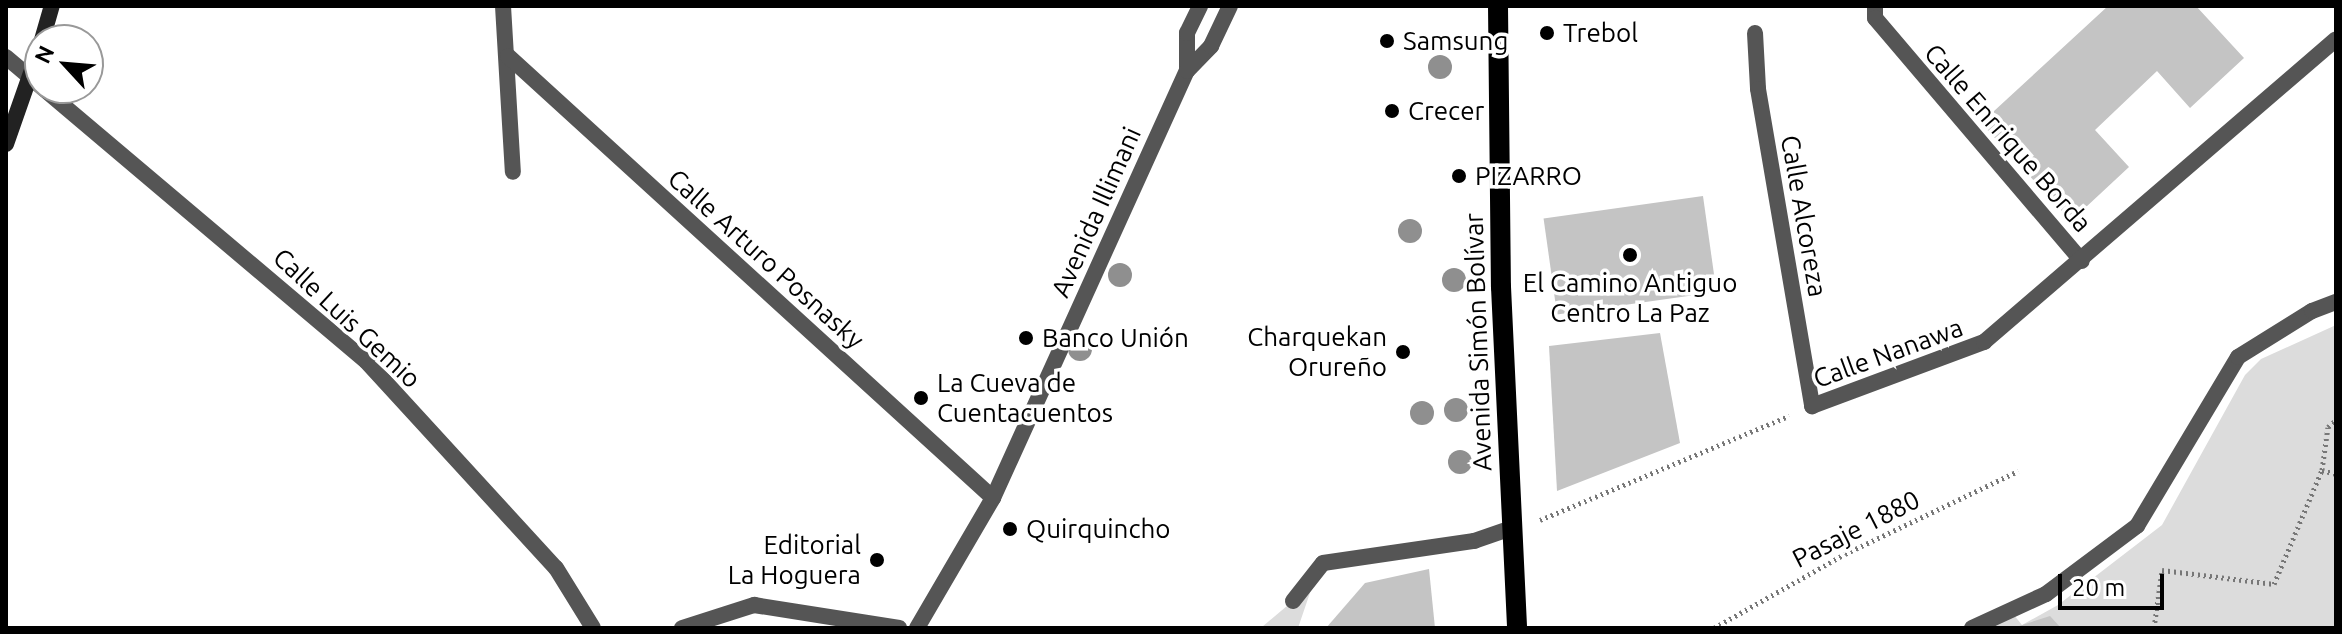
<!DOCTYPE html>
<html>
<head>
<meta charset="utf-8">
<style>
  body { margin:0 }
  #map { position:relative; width:2342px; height:634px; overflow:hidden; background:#fff; font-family:Ubuntu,sans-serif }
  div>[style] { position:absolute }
  .green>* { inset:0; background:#dcdcdc }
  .building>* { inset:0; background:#c4c4c4; transform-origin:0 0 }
  .path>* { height:5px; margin-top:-2.5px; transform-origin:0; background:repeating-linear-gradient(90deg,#777 0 2px,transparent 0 6px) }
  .lane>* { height:16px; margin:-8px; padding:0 8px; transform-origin:8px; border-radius:8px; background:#555 }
  .street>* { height:16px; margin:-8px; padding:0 8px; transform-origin:8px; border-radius:8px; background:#555 }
  .secondary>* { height:16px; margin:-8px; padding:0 8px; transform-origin:8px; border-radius:8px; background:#222 }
  .primary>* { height:20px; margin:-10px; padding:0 10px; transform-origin:10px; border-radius:10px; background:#000 }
  .trees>* { width:24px; height:24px; margin:-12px; border-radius:50%; background:#8f8f8f }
  .dots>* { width:22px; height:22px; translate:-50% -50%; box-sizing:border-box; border:4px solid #fff; border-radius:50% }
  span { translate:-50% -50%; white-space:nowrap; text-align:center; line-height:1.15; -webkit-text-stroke:7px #fff; paint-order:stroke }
  .poi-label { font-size:26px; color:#000 }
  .left { translate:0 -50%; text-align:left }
  .right { translate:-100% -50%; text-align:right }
  .street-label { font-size:26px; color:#000 }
  .frame { position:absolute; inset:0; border:8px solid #000; pointer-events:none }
  .north { position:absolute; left:24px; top:24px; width:80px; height:80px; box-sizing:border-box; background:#fff; border:2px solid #999; border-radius:50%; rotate:296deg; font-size:22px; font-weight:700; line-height:32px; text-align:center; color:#000 }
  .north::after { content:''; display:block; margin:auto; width:28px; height:36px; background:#000; clip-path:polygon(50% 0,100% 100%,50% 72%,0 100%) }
  .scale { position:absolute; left:2058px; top:574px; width:106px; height:36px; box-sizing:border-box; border:4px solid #000; border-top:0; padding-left:10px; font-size:24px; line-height:28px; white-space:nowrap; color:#000; -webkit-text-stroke:6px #fff; paint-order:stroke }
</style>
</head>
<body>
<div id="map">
  <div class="green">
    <div style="clip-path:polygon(2336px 325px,2336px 628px,1989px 628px,2014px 615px,2022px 625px,2058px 605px,2162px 525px,2245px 375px,2261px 359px)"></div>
    <div style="clip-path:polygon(1313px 584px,1298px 628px,1259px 628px,1262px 627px)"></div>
  </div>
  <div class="building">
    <div style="clip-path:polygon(2108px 6px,2196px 6px,2244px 58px,2190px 108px,2157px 71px,2095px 130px,2129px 167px,2071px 221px,1981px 123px)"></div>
    <div style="left:1703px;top:196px;width:97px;height:161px;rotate:82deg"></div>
    <div style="clip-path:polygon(1660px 333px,1680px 443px,1557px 491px,1549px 346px)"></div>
    <div style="clip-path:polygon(1429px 569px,1435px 628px,1326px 628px,1365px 583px)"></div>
    <div style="clip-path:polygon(2050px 616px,2061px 628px,2016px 628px,2016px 627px)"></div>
  </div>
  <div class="path">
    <div style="left:2322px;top:470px;width:15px;rotate:16deg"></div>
    <div style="left:1540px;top:520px;width:270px;rotate:-22.7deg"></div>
    <div style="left:1714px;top:628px;width:150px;rotate:-29.5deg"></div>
    <div style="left:1845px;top:554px;width:192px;rotate:-25.6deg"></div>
    <div style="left:2154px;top:628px;width:59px;rotate:-82.1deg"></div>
    <div style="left:2162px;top:570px;width:113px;rotate:7.1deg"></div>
    <div style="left:2274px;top:584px;width:124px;rotate:-67.2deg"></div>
    <div style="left:2322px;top:470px;width:43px;rotate:-82.1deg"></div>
    <div style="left:2328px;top:427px;width:11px;rotate:-41deg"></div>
  </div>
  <div class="lane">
    <div style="left:1875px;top:6px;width:12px;rotate:90deg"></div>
    <div style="left:1875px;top:18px;width:319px;rotate:49.6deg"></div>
    <div style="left:1755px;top:33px;width:56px;rotate:86.9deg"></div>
    <div style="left:1758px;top:89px;width:322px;rotate:80.3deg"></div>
    <div style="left:1293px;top:601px;width:48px;rotate:-51.7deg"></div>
    <div style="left:1323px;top:563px;width:153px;rotate:-8.3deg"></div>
    <div style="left:1474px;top:541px;width:39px;rotate:-19deg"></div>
  </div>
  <div class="street">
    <div style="left:503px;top:6px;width:166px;rotate:86.6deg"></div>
    <div style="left:508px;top:56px;width:656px;rotate:42.34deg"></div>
    <div style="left:6px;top:57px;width:471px;rotate:40.2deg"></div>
    <div style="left:366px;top:361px;width:281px;rotate:47.5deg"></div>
    <div style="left:556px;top:568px;width:70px;rotate:58.3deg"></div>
    <div style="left:1187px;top:71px;width:38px;rotate:-90deg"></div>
    <div style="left:1187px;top:33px;width:30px;rotate:-64deg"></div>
    <div style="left:1812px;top:406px;width:184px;rotate:-20.4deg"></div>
    <div style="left:1984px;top:342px;width:464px;rotate:-40.7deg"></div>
    <div style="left:682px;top:628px;width:76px;rotate:-17.7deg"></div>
    <div style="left:754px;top:605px;width:147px;rotate:9deg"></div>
    <div style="left:917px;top:628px;width:151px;rotate:-59.7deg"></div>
    <div style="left:993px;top:498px;width:469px;rotate:-65.6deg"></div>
    <div style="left:1187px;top:71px;width:35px;rotate:-46deg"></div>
    <div style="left:1211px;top:46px;width:44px;rotate:-64.6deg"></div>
    <div style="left:1972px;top:628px;width:81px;rotate:-24.7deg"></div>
    <div style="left:2046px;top:594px;width:114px;rotate:-36.8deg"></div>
    <div style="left:2137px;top:526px;width:197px;rotate:-59.1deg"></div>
    <div style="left:2238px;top:357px;width:87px;rotate:-31.9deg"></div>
    <div style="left:2312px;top:311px;width:26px;rotate:-21deg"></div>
  </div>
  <div class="secondary">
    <div style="left:42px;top:40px;width:35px;rotate:-74deg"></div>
    <div style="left:6px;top:144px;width:103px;rotate:-70.7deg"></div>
  </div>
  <div class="primary">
    <div style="left:1498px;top:6px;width:281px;rotate:89.4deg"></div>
    <div style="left:1501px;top:287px;width:341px;rotate:87.3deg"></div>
  </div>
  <div class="trees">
    <div style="left:1440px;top:67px"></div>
    <div style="left:1410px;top:231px"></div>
    <div style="left:1120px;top:275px"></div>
    <div style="left:1454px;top:280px"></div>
    <div style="left:1080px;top:349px"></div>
    <div style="left:1456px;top:410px"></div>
    <div style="left:1422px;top:413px"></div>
    <div style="left:1460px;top:462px"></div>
  </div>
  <div class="dots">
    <div style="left:1547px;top:33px;background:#000"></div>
    <div style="left:1387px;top:41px;background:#000"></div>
    <div style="left:1392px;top:111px;background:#000"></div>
    <div style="left:1459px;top:176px;background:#000"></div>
    <div style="left:1630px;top:255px;background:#000"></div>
    <div style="left:1026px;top:338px;background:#000"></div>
    <div style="left:1403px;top:352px;background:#000"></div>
    <div style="left:921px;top:398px;background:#000"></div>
    <div style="left:1010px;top:529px;background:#000"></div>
    <div style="left:877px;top:560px;background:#000"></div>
  </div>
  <div class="poi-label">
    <span class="left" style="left:1563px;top:33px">Trebol</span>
    <span class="left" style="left:1403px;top:41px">Samsung</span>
    <span class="left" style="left:1408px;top:111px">Crecer</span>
    <span class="left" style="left:1475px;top:176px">PIZARRO</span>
    <span style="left:1630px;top:298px">El Camino Antiguo<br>Centro La Paz</span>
    <span class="right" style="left:1387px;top:352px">Charquekan<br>Orureño</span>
    <span class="left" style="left:1042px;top:338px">Banco Unión</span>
    <span class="left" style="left:937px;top:398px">La Cueva de<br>Cuentacuentos</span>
    <span class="left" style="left:1026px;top:529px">Quirquincho</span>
    <span class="right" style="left:861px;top:560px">Editorial<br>La Hoguera</span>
  </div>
  <div class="street-label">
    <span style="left:2008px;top:138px;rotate:49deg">Calle Enrrique Borda</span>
    <span style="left:1096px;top:212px;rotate:-66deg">Avenida Illimani</span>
    <span style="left:1804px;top:216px;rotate:80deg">Calle Alcoreza</span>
    <span style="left:766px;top:259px;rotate:42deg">Calle Arturo Posnasky</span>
    <span style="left:347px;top:318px;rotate:43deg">Calle Luis Gemio</span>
    <span style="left:1478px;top:342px;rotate:-92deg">Avenida Simón Bolívar</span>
    <span style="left:1888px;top:353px;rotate:-20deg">Calle Nanawa</span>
    <span style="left:1856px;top:529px;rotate:-27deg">Pasaje 1880</span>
  </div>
  <div class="frame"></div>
  <div class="north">N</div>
  <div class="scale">20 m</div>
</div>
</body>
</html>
